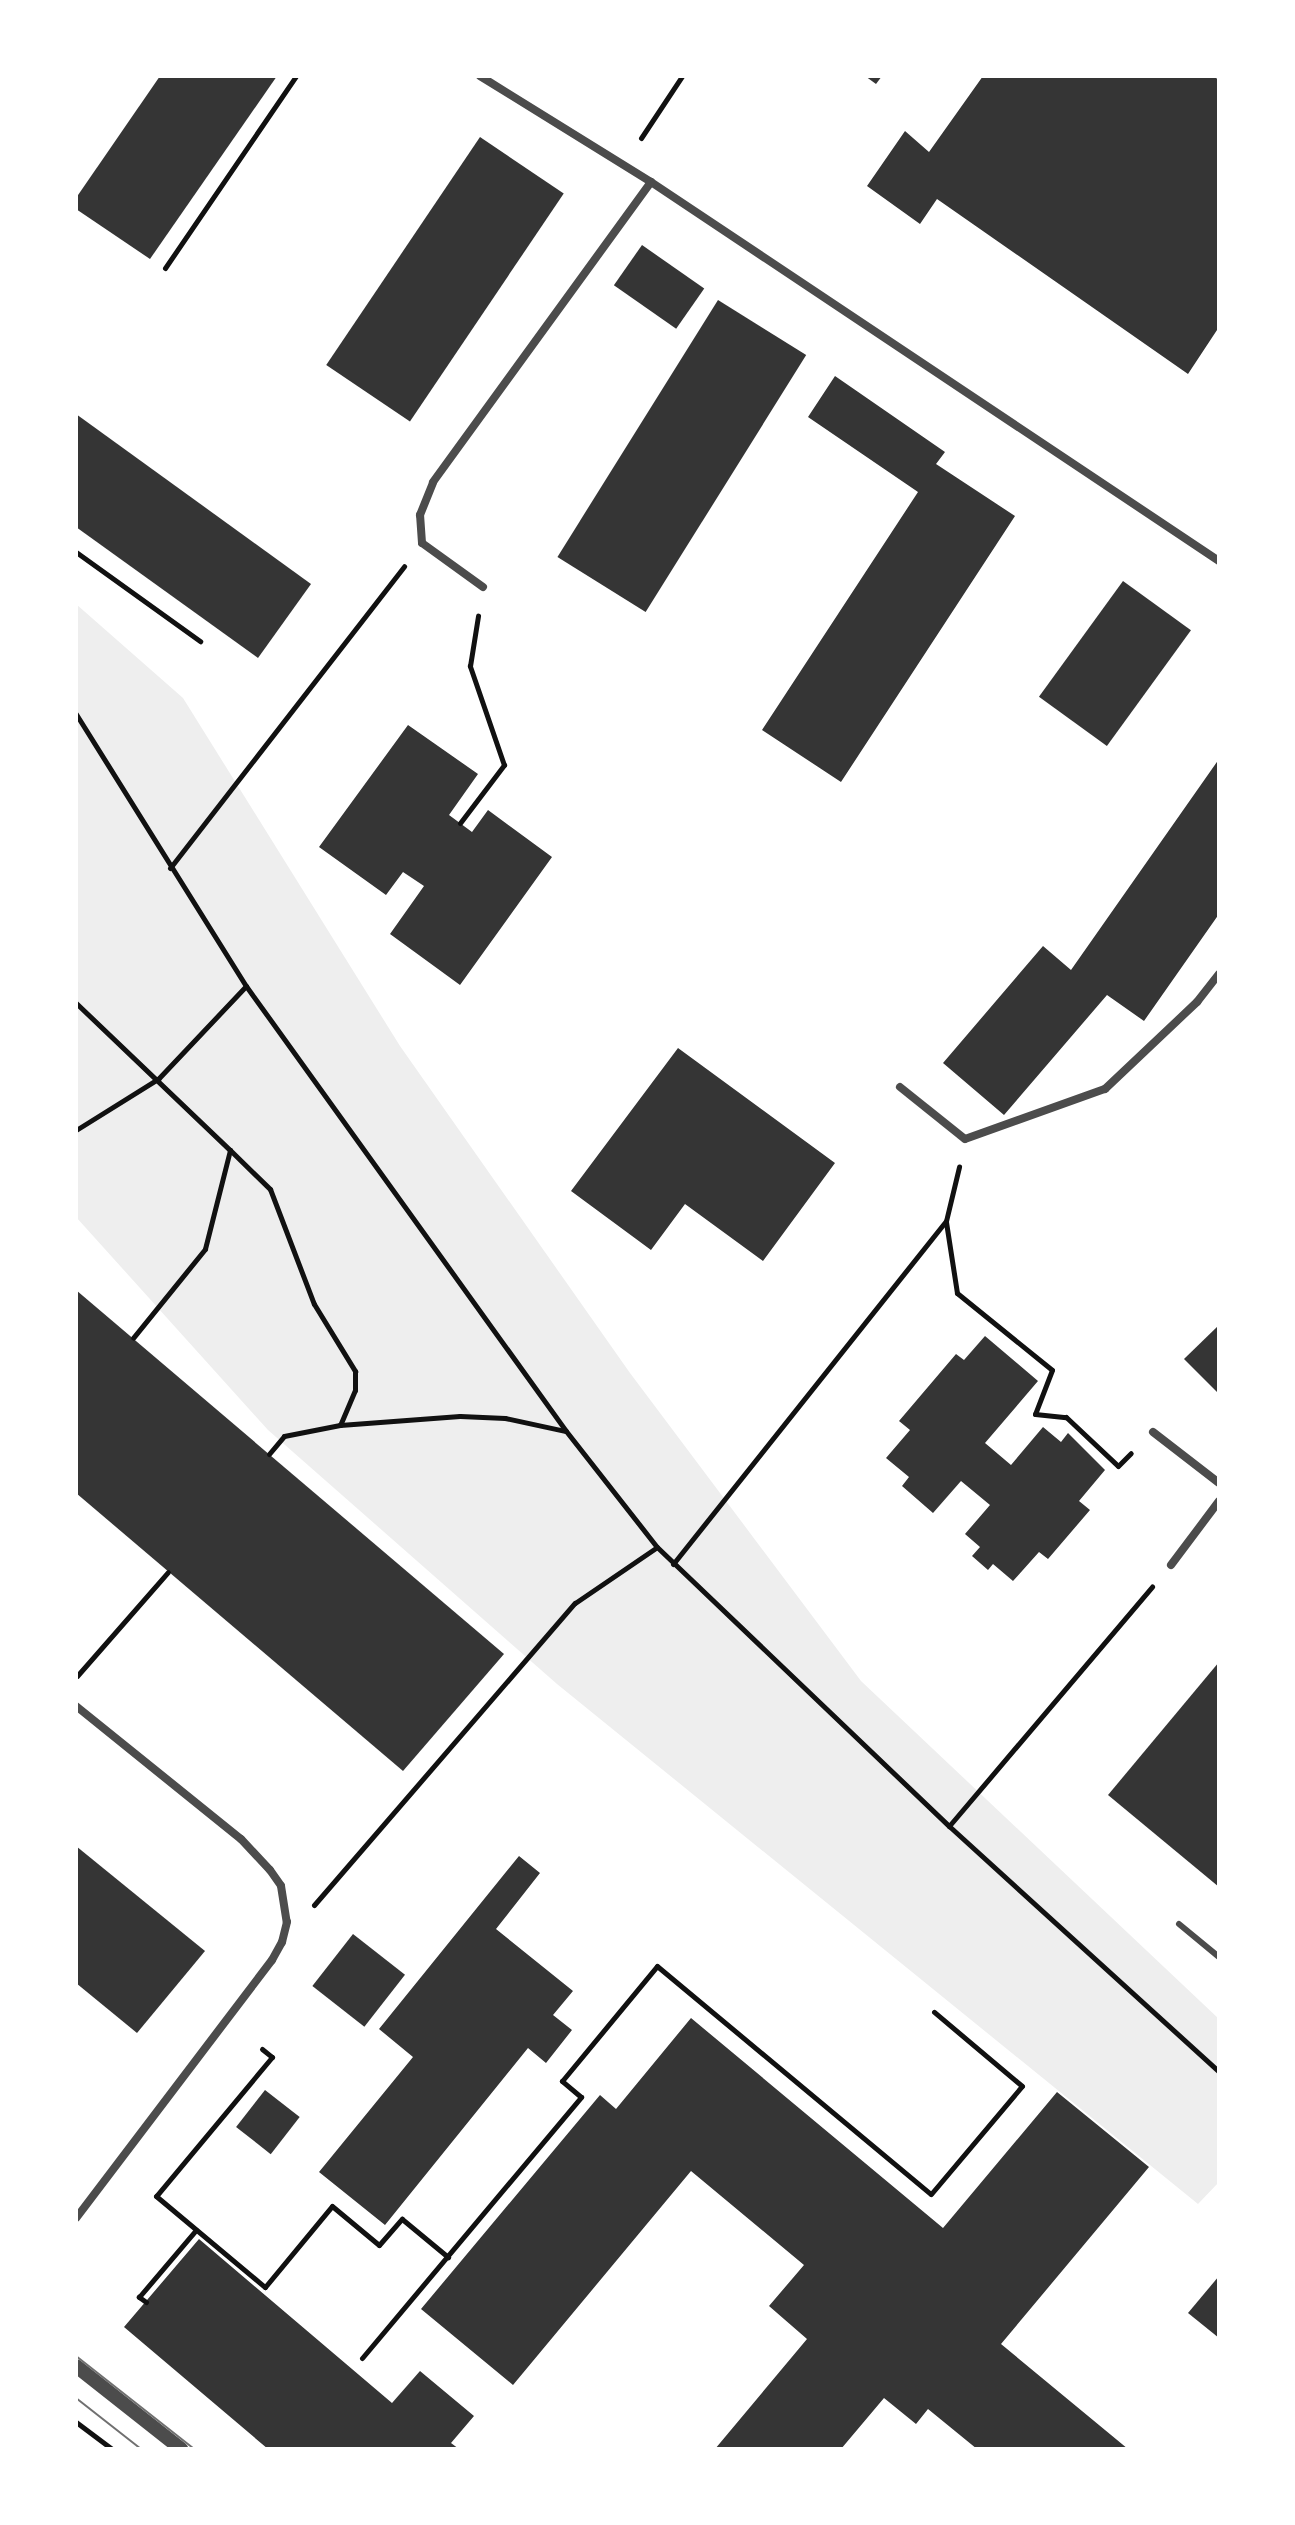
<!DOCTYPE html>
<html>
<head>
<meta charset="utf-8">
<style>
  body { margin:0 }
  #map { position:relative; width:1295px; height:2525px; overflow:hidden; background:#fff; font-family:"Open Sans",sans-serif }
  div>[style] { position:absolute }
  .green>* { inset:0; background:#eee }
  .building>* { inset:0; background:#353535; transform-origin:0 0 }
  .path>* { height:5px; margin:-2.5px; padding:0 2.5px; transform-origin:2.5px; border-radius:2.5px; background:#111 }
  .service>* { height:6px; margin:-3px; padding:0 3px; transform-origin:3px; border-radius:3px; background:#4c4c4c }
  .minor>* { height:8px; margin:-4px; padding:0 4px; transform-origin:4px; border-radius:4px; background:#4c4c4c }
  .tertiary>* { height:14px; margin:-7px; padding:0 7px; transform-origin:7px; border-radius:7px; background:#4c4c4c }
  .tram>* { height:2px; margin:-1px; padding:0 1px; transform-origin:1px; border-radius:1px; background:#707070 }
  span { translate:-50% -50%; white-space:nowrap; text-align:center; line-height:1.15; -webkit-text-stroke:7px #fff; paint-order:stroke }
  .frame { position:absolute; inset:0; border:78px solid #fff; pointer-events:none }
</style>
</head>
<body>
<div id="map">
  <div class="green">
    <div style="clip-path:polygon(76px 604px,183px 698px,400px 1046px,630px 1373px,861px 1681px,1219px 2019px,1219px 2182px,1198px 2204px,557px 1684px,268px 1430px,76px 1217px)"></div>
  </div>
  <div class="building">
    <div style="clip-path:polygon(160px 76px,277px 76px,150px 259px,76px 209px,76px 198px)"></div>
    <div style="clip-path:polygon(865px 76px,882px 76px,876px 84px)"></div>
    <div style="clip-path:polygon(983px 76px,1213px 76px,1219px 80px,1219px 327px,1188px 374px,937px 199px,920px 224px,867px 186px,905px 131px,929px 152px)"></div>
    <div style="left:480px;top:137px;width:101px;height:275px;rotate:34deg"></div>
    <div style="left:642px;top:245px;width:76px;height:49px;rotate:35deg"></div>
    <div style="left:718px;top:300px;width:104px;height:303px;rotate:32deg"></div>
    <div style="clip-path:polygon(835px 376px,945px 452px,936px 464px,1015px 516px,841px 782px,762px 730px,918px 492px,808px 417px)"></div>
    <div style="clip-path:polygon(76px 414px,311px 584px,258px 658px,76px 527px)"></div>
    <div style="left:1123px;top:581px;width:84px;height:143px;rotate:36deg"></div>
    <div style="clip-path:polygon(408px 725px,478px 774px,449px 815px,472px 832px,488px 810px,552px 857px,460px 985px,390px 934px,424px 886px,403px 872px,386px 895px,319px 847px)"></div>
    <div style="clip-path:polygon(1219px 759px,1219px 914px,1144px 1021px,1107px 995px,1004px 1115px,943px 1063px,1043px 946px,1071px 970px)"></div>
    <div style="clip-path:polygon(678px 1048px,835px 1163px,763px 1261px,685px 1204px,651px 1250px,571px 1191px)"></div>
    <div style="clip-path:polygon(76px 1290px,504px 1654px,403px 1771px,76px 1493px)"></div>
    <div style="clip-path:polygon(1219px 1325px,1219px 1394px,1184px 1359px)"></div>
    <div style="clip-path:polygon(985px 1336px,1038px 1381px,985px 1443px,1011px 1465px,1043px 1427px,1061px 1442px,1068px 1433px,1105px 1470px,1079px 1501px,1090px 1510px,1048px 1559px,1039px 1552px,1013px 1581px,993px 1564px,988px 1570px,972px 1556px,980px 1547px,965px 1534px,990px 1505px,961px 1481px,933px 1513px,902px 1486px,909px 1477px,886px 1458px,910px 1430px,899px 1421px,956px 1354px,964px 1360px)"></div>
    <div style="clip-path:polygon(1219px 1662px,1219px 1887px,1108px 1795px)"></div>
    <div style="clip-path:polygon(76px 1846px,205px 1951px,137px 2033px,76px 1983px)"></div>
    <div style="clip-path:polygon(519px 1856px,540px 1873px,496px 1929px,573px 1991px,553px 2015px,572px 2030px,546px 2063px,528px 2048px,385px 2225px,319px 2172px,413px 2057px,379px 2029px)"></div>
    <div style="left:353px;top:1934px;width:66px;height:66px;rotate:38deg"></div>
    <div style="clip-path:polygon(691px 2018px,943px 2228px,1057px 2092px,1149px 2167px,1001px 2344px,1128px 2449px,977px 2449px,928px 2409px,916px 2424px,884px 2398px,841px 2449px,715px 2449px,807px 2339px,769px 2306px,804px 2265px,691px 2171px,513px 2385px,421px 2309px,600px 2095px,616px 2109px)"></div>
    <div style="left:265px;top:2090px;width:44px;height:47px;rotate:38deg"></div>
    <div style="clip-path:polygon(199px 2239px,392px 2403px,420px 2371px,474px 2416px,451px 2443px,459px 2449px,268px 2449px,124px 2327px)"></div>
    <div style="clip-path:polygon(1219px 2276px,1219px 2338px,1188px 2313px)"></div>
  </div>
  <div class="path">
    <div style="left:641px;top:138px;width:74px;rotate:-56.5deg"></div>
    <div style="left:165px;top:268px;width:232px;rotate:-55.7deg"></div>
    <div style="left:76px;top:552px;width:153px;rotate:35.7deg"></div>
    <div style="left:76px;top:714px;width:321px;rotate:58deg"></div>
    <div style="left:246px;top:986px;width:548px;rotate:54.28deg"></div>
    <div style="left:566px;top:1431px;width:147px;rotate:51.9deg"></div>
    <div style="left:657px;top:1547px;width:404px;rotate:43.7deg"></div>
    <div style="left:949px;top:1826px;width:365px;rotate:42.3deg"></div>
    <div style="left:460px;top:823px;width:73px;rotate:-52.8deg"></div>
    <div style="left:504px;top:765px;width:105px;rotate:-109deg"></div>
    <div style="left:470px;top:666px;width:51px;rotate:-80.9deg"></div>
    <div style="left:170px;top:868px;width:382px;rotate:-52.2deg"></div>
    <div style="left:76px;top:1003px;width:213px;rotate:43.7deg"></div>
    <div style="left:230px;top:1150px;width:102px;rotate:104.2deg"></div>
    <div style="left:205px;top:1249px;width:114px;rotate:129deg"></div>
    <div style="left:76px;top:1130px;width:97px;rotate:-31.9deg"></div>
    <div style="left:158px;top:1079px;width:128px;rotate:-46.6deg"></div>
    <div style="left:230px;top:1150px;width:56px;rotate:44.3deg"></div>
    <div style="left:270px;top:1189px;width:123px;rotate:69.1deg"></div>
    <div style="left:314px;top:1304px;width:79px;rotate:58.5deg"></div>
    <div style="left:355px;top:1371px;width:19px;rotate:90deg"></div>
    <div style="left:355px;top:1390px;width:38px;rotate:113deg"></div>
    <div style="left:946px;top:1222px;width:72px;rotate:81.2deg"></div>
    <div style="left:957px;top:1293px;width:122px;rotate:39deg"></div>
    <div style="left:1052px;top:1370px;width:47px;rotate:111.1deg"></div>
    <div style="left:1035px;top:1414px;width:31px;rotate:6deg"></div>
    <div style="left:1066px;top:1417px;width:71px;rotate:43.3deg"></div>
    <div style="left:1118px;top:1466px;width:18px;rotate:-45deg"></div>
    <div style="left:269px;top:1454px;width:23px;rotate:-50deg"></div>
    <div style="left:284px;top:1436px;width:57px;rotate:-11.1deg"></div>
    <div style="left:340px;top:1425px;width:120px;rotate:-4.3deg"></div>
    <div style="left:460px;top:1416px;width:45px;rotate:2.5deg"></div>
    <div style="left:505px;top:1418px;width:61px;rotate:12.2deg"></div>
    <div style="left:673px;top:1564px;width:438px;rotate:-51.5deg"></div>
    <div style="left:946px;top:1221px;width:56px;rotate:-76.5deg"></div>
    <div style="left:77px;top:1676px;width:138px;rotate:-48.8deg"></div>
    <div style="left:949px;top:1826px;width:314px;rotate:-49.7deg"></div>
    <div style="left:314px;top:1905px;width:399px;rotate:-49.2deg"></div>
    <div style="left:575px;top:1603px;width:99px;rotate:-34.3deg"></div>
    <div style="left:262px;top:2049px;width:13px;rotate:39deg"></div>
    <div style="left:272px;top:2057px;width:181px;rotate:129.8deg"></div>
    <div style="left:156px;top:2196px;width:142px;rotate:39.9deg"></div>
    <div style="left:265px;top:2287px;width:105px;rotate:-50.4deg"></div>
    <div style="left:332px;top:2206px;width:61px;rotate:39.7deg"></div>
    <div style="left:379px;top:2245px;width:35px;rotate:-49deg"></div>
    <div style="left:402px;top:2219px;width:60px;rotate:39.6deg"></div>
    <div style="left:146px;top:2302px;width:9px;rotate:-144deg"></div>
    <div style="left:139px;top:2297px;width:88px;rotate:-49.6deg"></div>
    <div style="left:362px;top:2358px;width:341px;rotate:-50deg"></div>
    <div style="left:581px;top:2097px;width:25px;rotate:-140deg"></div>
    <div style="left:562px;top:2081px;width:149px;rotate:-50.4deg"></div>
    <div style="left:657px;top:1966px;width:356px;rotate:39.8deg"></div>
    <div style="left:931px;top:2194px;width:141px;rotate:-49.9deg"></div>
    <div style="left:1022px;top:2086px;width:115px;rotate:-139.9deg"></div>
    <div style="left:76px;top:2422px;width:45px;rotate:36.9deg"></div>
  </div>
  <div class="service">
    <div style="left:1179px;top:1924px;width:52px;rotate:39.5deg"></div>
  </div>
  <div class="minor">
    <div style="left:480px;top:76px;width:201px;rotate:31.8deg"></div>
    <div style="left:651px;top:182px;width:683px;rotate:33.71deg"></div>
    <div style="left:483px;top:587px;width:75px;rotate:-144.2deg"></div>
    <div style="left:422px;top:543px;width:28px;rotate:-94deg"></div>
    <div style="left:420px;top:515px;width:35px;rotate:-68deg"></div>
    <div style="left:433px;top:482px;width:371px;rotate:-54deg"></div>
    <div style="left:900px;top:1087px;width:83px;rotate:38.7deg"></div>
    <div style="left:965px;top:1139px;width:149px;rotate:-19.7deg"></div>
    <div style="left:1105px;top:1089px;width:127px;rotate:-43.4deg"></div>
    <div style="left:1197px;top:1002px;width:36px;rotate:-52deg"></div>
    <div style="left:1153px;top:1432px;width:83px;rotate:37.7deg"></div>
    <div style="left:1171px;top:1565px;width:80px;rotate:-53.1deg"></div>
    <div style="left:76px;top:1706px;width:212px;rotate:38.9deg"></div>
    <div style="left:241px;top:1839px;width:42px;rotate:46.9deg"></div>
    <div style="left:270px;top:1870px;width:19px;rotate:55deg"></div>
    <div style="left:281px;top:1886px;width:36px;rotate:81deg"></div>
    <div style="left:287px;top:1922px;width:21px;rotate:104deg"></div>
    <div style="left:282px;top:1942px;width:21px;rotate:119deg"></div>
    <div style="left:272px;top:1960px;width:324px;rotate:127.2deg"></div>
  </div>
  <div class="tertiary">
    <div style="left:76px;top:2366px;width:134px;rotate:38.3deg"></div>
  </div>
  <div class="tram">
    <div style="left:76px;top:2356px;width:150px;rotate:38.2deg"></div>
    <div style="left:76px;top:2398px;width:83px;rotate:38.1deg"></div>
  </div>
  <div class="frame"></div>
</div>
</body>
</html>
